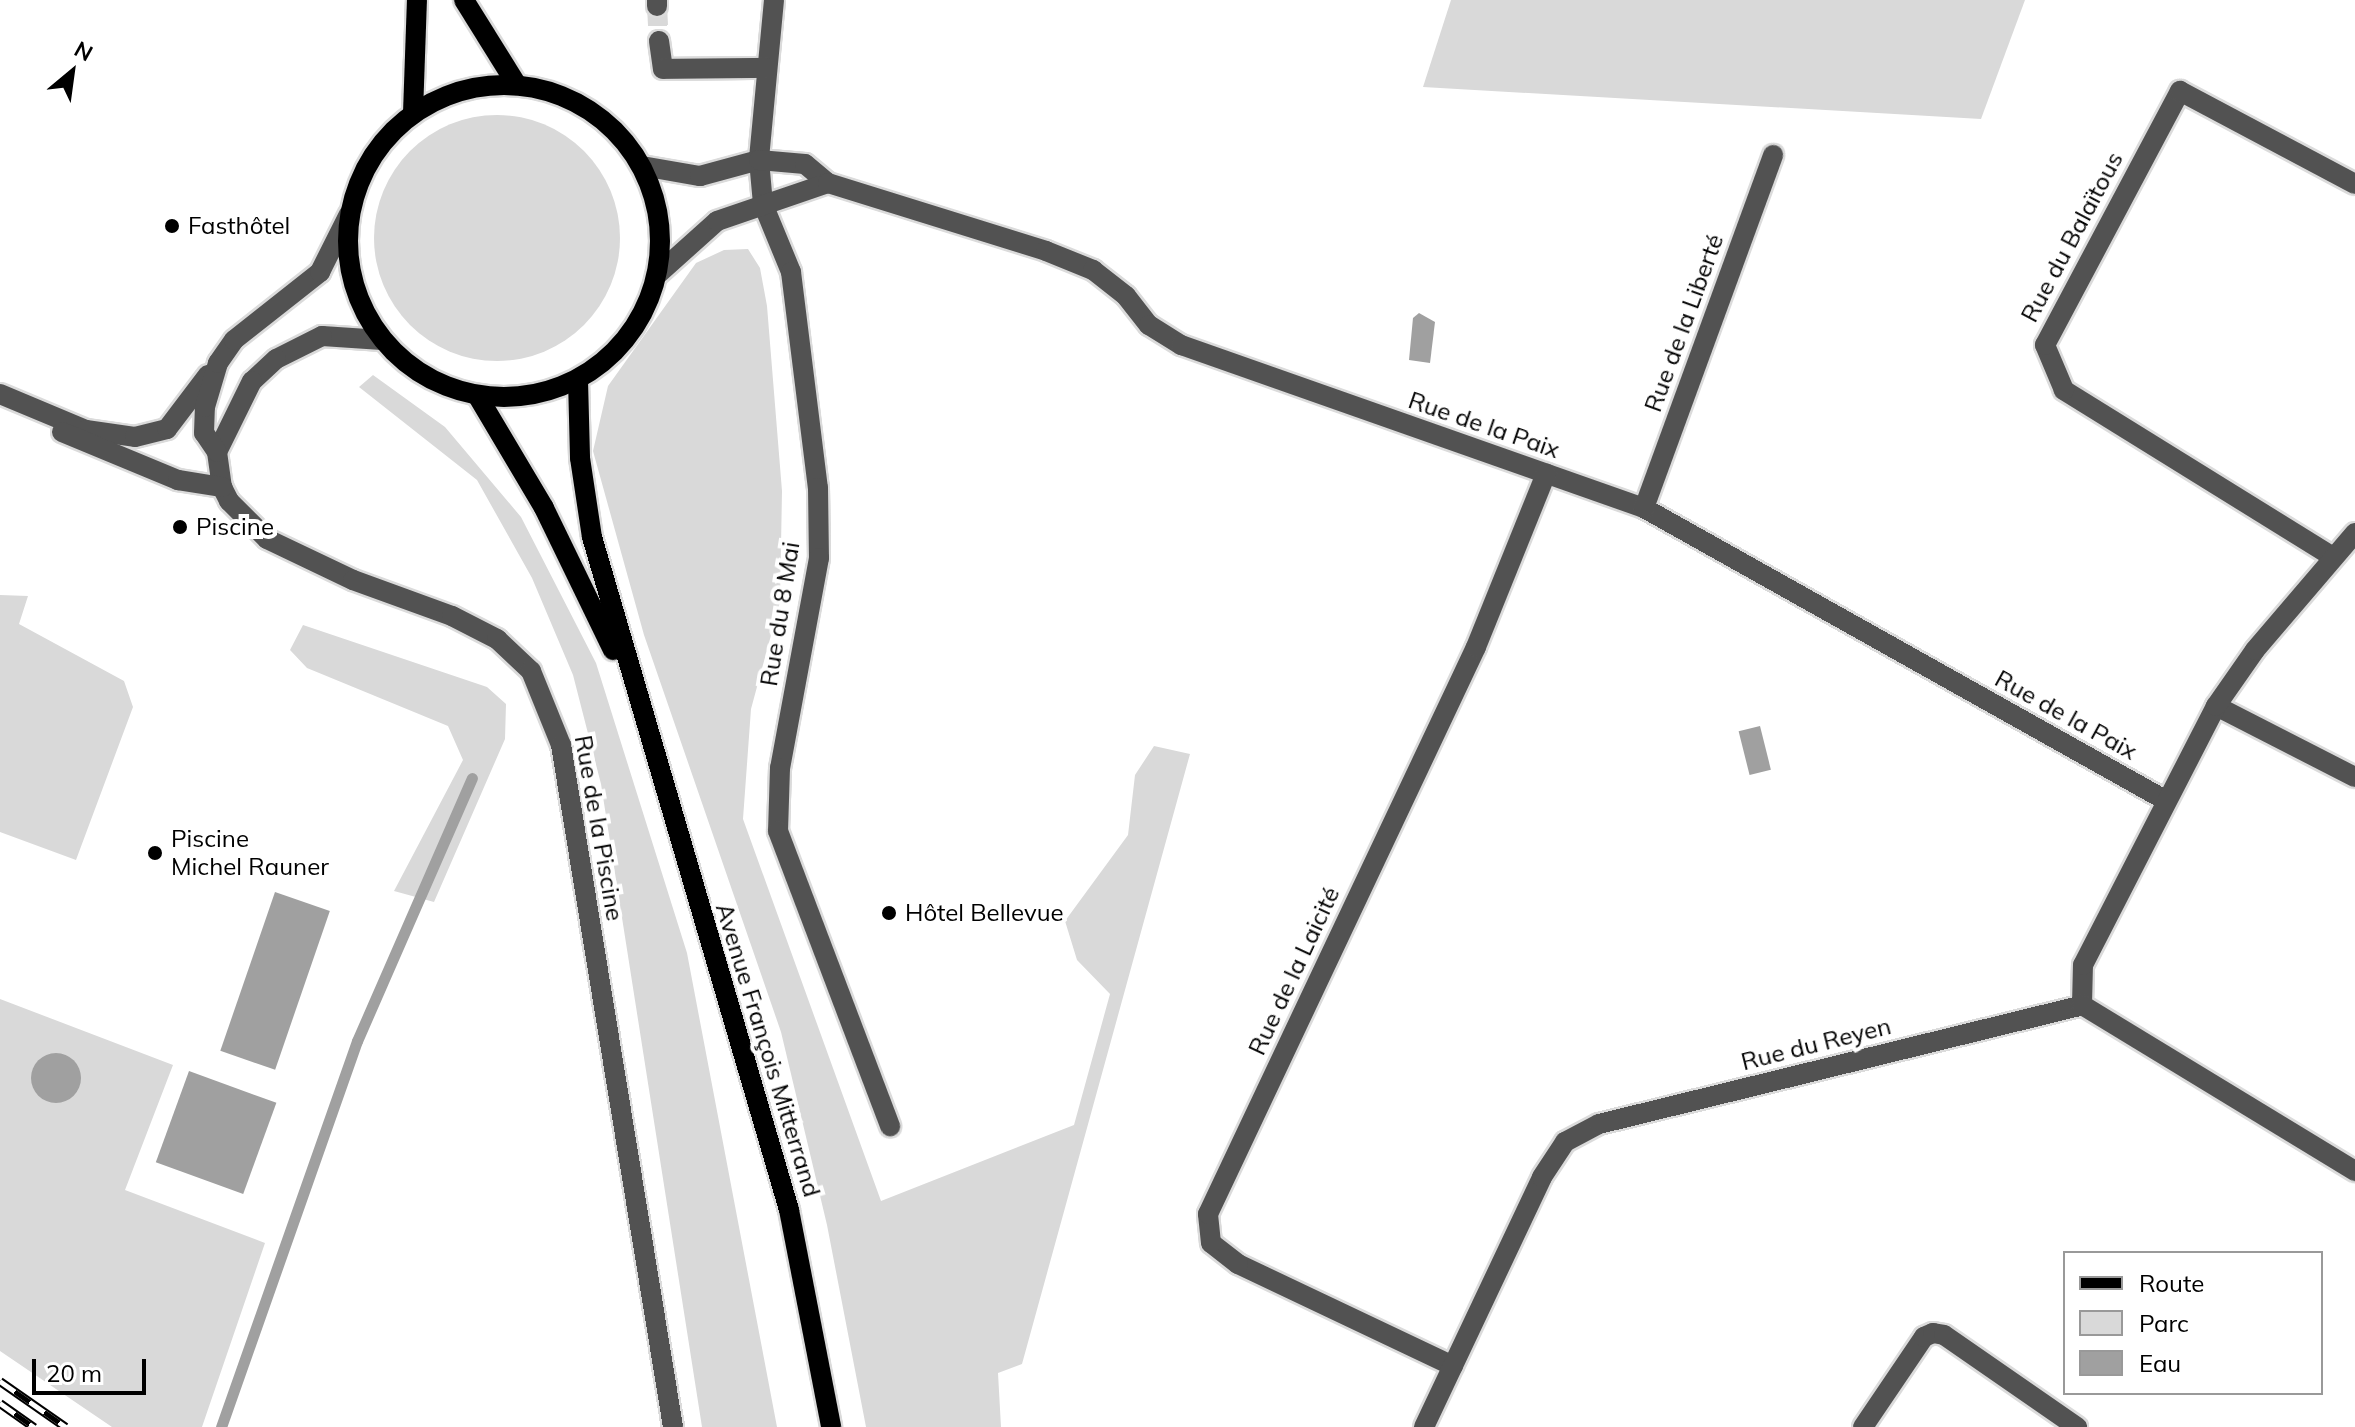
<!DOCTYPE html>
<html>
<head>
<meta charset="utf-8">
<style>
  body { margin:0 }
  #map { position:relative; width:2355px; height:1427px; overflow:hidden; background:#fff; font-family:Mulish,sans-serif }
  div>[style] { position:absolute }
  .green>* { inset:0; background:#d9d9d9 }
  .round { border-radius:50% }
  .water>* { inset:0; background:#a0a0a0; transform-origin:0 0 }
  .stream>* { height:11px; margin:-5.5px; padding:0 5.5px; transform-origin:5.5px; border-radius:5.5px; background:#a0a0a0 }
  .minor-tunnel>* { height:20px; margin-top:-10px; transform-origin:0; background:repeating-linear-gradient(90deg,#d9d9d9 0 20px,transparent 0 30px) }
  .roads { filter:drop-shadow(2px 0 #dbdbdb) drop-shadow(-2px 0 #dbdbdb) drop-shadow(0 2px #dbdbdb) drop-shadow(0 -2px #dbdbdb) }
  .minor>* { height:20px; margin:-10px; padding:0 10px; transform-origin:10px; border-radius:10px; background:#525252 }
  .major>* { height:20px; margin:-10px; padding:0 10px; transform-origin:10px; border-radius:10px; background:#000 }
  .major>.ring { margin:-10px; padding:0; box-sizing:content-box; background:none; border:20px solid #000; border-radius:50% }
  .rail>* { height:9px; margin-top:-4.5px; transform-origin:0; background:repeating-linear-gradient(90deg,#fff 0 18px,#000 0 36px); box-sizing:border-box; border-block:2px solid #000 }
  .dots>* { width:22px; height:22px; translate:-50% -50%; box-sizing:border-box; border:4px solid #fff; border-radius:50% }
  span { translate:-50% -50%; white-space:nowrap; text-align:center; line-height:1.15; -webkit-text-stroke:8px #fff; paint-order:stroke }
  .poi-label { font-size:24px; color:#000 }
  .left { translate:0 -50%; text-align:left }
  .street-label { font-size:24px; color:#000 }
  .legend { position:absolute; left:2063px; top:1251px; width:260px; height:144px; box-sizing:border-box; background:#fff; border:2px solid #999; margin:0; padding:10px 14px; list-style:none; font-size:24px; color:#000 }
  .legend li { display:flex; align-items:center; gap:16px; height:40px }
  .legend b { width:40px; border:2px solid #999 }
  .north { position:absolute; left:32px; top:32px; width:80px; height:80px; -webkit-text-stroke:6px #fff; paint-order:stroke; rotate:29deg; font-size:22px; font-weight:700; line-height:32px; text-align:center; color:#000 }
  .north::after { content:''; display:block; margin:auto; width:28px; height:36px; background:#000; clip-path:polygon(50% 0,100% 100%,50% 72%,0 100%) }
  .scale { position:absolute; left:32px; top:1359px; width:114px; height:36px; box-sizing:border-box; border:4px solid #000; border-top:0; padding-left:10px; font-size:24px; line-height:28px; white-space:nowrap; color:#000; -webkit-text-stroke:6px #fff; paint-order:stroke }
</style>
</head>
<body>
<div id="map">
  <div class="green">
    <div style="clip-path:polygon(1451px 0,2025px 0,1981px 119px,1423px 87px)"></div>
    <div class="round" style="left:374px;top:115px;width:246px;height:246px"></div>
    <div style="clip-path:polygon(748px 249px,760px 268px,767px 306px,782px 491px,780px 602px,751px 709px,743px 819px,881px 1201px,1074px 1125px,1110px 994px,1077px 960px,1065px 921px,1128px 835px,1135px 775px,1154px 746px,1190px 754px,1022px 1364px,998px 1373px,1001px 1427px,866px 1427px,827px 1225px,781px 1032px,644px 635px,593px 451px,608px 386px,696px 263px,724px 250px)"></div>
    <div style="clip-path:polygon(373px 375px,445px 427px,521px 517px,596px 663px,687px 953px,777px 1427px,702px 1427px,601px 784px,573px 675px,532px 578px,477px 480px,359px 387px)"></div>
    <div style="clip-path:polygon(0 595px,28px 596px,19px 624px,124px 681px,133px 707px,76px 860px,0 832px)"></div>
    <div style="clip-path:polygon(303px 625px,487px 687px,506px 704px,505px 739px,434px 902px,394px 891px,463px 760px,448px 726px,307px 668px,290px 650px)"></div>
    <div style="clip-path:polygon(0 999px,173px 1065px,125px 1190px,265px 1243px,202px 1427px,112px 1427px,0 1351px)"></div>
  </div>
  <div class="water">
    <div style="clip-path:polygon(1419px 313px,1435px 322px,1430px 363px,1409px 360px,1413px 318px)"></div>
    <div style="left:1760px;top:726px;width:45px;height:22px;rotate:76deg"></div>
    <div style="left:275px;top:892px;width:58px;height:168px;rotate:19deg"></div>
    <div class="round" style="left:31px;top:1053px;width:50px;height:50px"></div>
    <div style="left:189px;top:1071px;width:93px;height:97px;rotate:20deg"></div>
  </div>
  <div class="stream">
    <div style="left:221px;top:1427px;width:409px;rotate:-70.6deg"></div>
    <div style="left:357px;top:1041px;width:287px;rotate:-66.4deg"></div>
  </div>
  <div class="minor-tunnel">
    <div style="left:657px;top:6px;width:35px;rotate:87deg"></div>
  </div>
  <div class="roads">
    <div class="minor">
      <div style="left:657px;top:0;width:6px;rotate:90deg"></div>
      <div style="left:774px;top:0;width:161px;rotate:95.4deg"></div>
      <div style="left:759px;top:160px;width:44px;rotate:84.8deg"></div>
      <div style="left:763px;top:204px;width:74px;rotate:67.6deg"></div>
      <div style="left:791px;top:272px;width:218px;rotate:82.9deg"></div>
      <div style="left:818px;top:488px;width:70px;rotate:89.2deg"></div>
      <div style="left:819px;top:558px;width:214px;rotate:100.5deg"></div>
      <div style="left:780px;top:768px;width:63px;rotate:91.8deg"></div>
      <div style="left:778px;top:831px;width:316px;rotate:69.2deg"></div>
      <div style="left:659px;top:41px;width:28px;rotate:82deg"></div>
      <div style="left:663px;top:69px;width:104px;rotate:-0.6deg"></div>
      <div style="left:642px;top:166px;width:59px;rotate:9.8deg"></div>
      <div style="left:700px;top:176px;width:61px;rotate:-15.2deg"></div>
      <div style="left:759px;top:160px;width:46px;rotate:5deg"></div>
      <div style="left:805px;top:164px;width:30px;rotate:40deg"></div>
      <div style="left:658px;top:274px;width:79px;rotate:-41.9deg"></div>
      <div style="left:717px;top:221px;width:117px;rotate:-18.9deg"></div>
      <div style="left:828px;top:183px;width:228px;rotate:17.3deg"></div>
      <div style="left:1046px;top:251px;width:51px;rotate:22deg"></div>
      <div style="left:1093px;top:270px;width:42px;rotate:38.2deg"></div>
      <div style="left:1126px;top:296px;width:37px;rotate:52deg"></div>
      <div style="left:1149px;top:325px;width:38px;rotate:32deg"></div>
      <div style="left:1181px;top:345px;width:491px;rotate:19.4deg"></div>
      <div style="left:1644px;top:508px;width:597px;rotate:29.27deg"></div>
      <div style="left:382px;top:340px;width:60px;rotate:-176.2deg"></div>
      <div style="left:322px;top:336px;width:51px;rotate:153.4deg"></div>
      <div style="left:276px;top:359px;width:33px;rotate:137deg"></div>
      <div style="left:252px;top:381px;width:79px;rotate:116.2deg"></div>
      <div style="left:217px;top:452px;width:35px;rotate:82deg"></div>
      <div style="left:222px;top:487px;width:16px;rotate:63deg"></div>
      <div style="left:229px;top:501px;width:54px;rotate:45deg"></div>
      <div style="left:267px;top:539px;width:95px;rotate:25.5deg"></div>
      <div style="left:353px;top:580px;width:105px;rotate:20deg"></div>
      <div style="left:452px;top:616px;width:51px;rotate:27.1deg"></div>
      <div style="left:497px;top:639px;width:47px;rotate:43.3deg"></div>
      <div style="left:531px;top:671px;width:80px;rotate:67.9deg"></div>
      <div style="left:561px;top:745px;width:691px;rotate:80.67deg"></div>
      <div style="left:0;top:394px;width:93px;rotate:22.7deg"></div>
      <div style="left:86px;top:430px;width:49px;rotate:8.1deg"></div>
      <div style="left:135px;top:437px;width:33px;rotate:-14deg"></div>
      <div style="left:167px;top:429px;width:68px;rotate:-52.8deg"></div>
      <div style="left:62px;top:432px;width:126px;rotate:22.5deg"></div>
      <div style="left:178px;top:480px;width:45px;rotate:9deg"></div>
      <div style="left:217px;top:452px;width:23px;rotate:-124deg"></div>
      <div style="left:204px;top:433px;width:26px;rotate:-88deg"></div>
      <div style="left:205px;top:407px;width:46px;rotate:-73.5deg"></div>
      <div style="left:218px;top:363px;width:28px;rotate:-55deg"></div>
      <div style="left:234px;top:340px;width:110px;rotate:-38.3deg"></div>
      <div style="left:320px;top:272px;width:65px;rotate:-63.4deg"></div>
      <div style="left:1644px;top:508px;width:376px;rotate:-69.9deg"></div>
      <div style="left:2333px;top:557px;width:317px;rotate:-148.2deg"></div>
      <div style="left:2064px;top:390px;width:49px;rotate:-112.9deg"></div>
      <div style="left:2045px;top:345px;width:288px;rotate:-62deg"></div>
      <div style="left:2180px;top:91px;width:198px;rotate:28deg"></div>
      <div style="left:2216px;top:706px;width:156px;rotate:27.1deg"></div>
      <div style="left:2082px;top:1005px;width:40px;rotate:-88.6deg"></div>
      <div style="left:2083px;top:965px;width:291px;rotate:-62.8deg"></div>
      <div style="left:2216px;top:706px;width:68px;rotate:-55.1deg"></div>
      <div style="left:2255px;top:650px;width:154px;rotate:-49.5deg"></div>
      <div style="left:1453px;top:1366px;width:238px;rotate:-154.6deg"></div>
      <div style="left:1238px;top:1264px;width:34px;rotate:-142deg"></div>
      <div style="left:1211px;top:1243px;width:29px;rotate:-96deg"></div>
      <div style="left:1208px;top:1214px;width:627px;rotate:-64.7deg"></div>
      <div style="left:1476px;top:647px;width:187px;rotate:-68deg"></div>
      <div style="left:1424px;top:1427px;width:276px;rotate:-64.7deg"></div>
      <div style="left:1542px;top:1177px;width:42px;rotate:-56.7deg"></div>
      <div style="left:1565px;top:1142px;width:38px;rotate:-28deg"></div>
      <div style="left:1599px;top:1124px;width:497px;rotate:-13.8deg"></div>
      <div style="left:2082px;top:1005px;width:320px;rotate:31.3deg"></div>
      <div style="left:1863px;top:1427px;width:109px;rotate:-55.9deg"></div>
      <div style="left:1924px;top:1337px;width:10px;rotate:-24deg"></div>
      <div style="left:1933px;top:1333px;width:11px;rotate:10deg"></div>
      <div style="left:1944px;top:1335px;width:162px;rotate:34.7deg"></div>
    </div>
    <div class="major">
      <div style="left:464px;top:0;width:100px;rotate:58.1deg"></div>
      <div class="ring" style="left:348px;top:85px;width:292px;height:292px"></div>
      <div style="left:413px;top:113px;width:113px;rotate:-88deg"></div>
      <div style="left:578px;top:380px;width:78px;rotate:88.5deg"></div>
      <div style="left:580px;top:458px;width:80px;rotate:81.4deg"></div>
      <div style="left:592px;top:537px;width:701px;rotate:73.68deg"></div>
      <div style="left:789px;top:1210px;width:221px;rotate:79deg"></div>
      <div style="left:477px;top:395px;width:131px;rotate:59.3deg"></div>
      <div style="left:544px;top:508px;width:158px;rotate:64.1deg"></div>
    </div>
  </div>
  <div class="rail">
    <div style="left:0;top:1381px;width:80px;rotate:34.9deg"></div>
    <div style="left:0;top:1403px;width:42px;rotate:35.2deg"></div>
  </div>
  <div class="dots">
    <div style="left:172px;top:226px;background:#000"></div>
    <div style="left:180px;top:527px;background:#000"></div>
    <div style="left:155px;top:853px;background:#000"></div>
    <div style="left:889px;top:913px;background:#000"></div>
  </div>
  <div class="poi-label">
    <span class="left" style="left:188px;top:226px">Fasthôtel</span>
    <span class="left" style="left:196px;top:527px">Piscine</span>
    <span class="left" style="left:171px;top:853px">Piscine<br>Michel Rauner</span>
    <span class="left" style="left:905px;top:913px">Hôtel Bellevue</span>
  </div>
  <div class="street-label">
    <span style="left:2072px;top:237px;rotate:-62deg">Rue du Balaïtous</span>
    <span style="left:1684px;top:323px;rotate:-70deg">Rue de la Liberté</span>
    <span style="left:1484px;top:425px;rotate:19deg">Rue de la Paix</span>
    <span style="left:780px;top:614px;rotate:-81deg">Rue du 8 Mai</span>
    <span style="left:2066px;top:715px;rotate:29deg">Rue de la Paix</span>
    <span style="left:599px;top:828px;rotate:80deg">Rue de la Piscine</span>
    <span style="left:1294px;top:971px;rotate:-65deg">Rue de la Laicité</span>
    <span style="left:1816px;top:1044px;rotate:-14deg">Rue du Reyen</span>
    <span style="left:768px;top:1050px;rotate:73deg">Avenue François Mitterrand</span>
  </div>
  <ul class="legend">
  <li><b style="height:10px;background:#000"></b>Route</li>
  <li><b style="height:22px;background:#d9d9d9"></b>Parc</li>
  <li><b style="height:22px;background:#a0a0a0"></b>Eau</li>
  </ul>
  <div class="north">N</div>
  <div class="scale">20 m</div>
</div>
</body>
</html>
